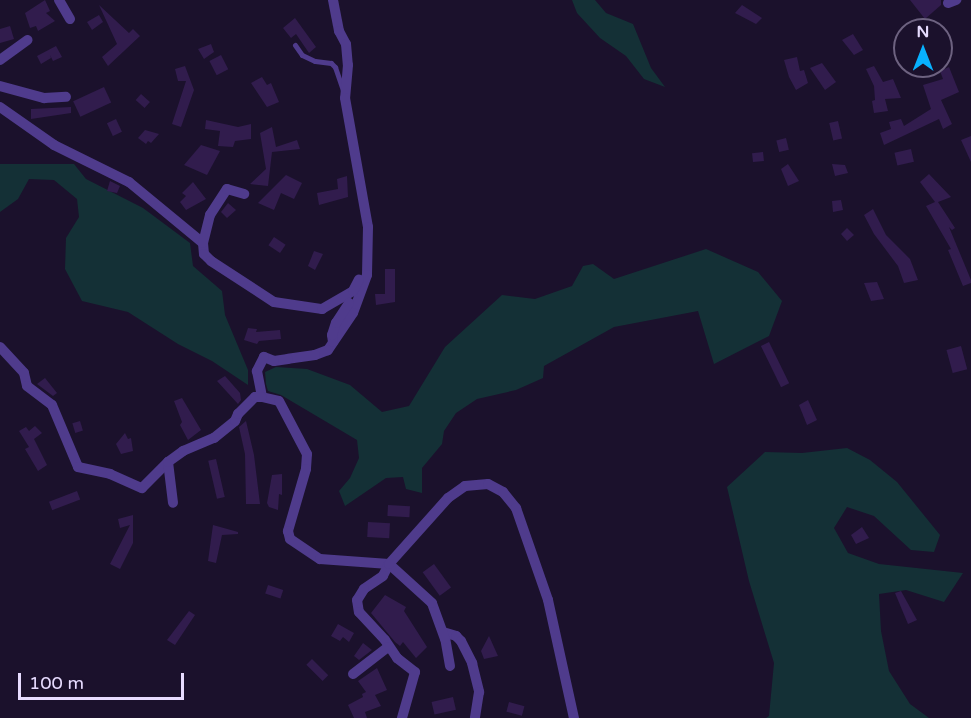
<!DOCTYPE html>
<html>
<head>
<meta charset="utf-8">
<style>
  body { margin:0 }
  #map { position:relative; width:971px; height:718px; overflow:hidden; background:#1b112c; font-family:"Varela Round",sans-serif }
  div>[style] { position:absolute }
  .green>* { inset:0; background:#143036 }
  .building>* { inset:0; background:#311c4d; transform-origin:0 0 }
  .lane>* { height:5px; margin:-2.5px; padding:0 2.5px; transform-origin:2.5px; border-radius:2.5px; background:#4f3b8c }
  .street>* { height:10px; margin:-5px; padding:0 5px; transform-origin:5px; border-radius:5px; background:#4f3b8c }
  span { translate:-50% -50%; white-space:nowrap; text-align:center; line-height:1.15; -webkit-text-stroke:5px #1b112c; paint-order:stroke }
  .north { position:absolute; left:893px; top:18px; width:60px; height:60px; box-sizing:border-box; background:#1b112c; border:2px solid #6d6280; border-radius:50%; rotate:0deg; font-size:16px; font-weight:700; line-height:24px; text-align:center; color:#e7dcff }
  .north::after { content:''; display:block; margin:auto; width:21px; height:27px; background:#08b1ff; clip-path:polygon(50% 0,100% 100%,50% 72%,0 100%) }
  .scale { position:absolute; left:18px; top:673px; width:166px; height:27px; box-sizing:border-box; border:3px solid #e7dcff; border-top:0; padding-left:8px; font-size:18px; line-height:21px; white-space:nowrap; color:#e7dcff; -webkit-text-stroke:4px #1b112c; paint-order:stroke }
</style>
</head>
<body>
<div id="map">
  <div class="green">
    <div style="clip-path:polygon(572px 0,595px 0,606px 13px,633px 24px,651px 68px,665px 87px,644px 79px,626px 56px,600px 38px,577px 13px)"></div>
    <div style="clip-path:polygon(0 164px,74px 164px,86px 179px,143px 208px,190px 243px,193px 266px,222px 291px,225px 315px,248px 370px,248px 385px,212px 361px,178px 344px,128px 312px,82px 301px,65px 269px,66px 238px,79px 217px,77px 199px,54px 180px,29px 179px,18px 199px,0 212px)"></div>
    <div style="clip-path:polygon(706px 249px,758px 272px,782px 301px,769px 336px,714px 364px,698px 311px,614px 327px,544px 366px,543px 378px,516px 390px,477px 399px,456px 413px,444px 431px,442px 444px,422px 468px,422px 493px,406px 489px,403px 477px,386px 478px,345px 506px,339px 491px,350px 478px,359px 458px,357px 440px,281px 395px,268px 391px,266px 384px,265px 372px,276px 367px,307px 369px,350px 385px,382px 412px,409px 406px,445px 347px,502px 295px,535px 299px,572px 286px,583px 266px,593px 264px,614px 279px)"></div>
    <div style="clip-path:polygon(847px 448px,870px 460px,897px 482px,940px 535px,934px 552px,911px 550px,874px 516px,847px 507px,834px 528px,848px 553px,879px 564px,963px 573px,944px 602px,906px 590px,879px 594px,881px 631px,889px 671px,910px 704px,929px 718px,766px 718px,769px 716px,774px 663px,749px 581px,727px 487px,765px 452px,802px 453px)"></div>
  </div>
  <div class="building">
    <div style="clip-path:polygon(45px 0,50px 11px,46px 13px,55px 21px,38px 31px,36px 26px,30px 28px,25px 13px)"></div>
    <div style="clip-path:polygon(910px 0,941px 0,941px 5px,925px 19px)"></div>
    <div style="clip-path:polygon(99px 5px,129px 33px,133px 29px,140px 36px,108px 66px,102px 57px,117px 44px)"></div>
    <div style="clip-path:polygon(742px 5px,762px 18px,756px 24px,735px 13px)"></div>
    <div style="clip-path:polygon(99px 15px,103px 22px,92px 30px,87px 22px)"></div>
    <div style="clip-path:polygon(295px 18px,316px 47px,309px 53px,296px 34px,291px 38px,283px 28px)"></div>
    <div style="clip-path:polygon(10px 26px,14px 39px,0 43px,0 29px)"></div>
    <div style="clip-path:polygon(853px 34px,863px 50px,854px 55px,842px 40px)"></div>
    <div style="clip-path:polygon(211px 44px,214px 52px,204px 59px,198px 49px)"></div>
    <div style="clip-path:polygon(56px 46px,62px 57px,53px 61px,50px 55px,51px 58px,41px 64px,37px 56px)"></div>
    <div style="left:221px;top:55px;width:16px;height:13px;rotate:63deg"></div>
    <div style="clip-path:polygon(797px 57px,800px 71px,804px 70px,808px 83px,796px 90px,789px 77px,784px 60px)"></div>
    <div style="clip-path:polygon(822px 63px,836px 82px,825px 90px,810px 68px)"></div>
    <div style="clip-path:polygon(185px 66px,194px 90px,181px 127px,172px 124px,186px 81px,178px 81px,175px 69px)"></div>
    <div style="clip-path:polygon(874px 66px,883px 82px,893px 79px,901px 98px,885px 99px,888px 111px,874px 113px,872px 101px,875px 100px,874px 86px,866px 69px)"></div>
    <div style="clip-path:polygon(949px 67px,959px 92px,941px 100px,952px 124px,943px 129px,939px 119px,884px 145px,880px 133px,891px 129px,889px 122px,901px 119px,904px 126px,931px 109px,923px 85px,943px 79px,940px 71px)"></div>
    <div style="clip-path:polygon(262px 77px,267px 85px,271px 83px,279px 102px,267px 107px,251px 83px)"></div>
    <div style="left:104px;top:87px;width:17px;height:34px;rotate:65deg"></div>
    <div style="left:141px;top:94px;width:12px;height:8px;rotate:42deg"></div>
    <div style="clip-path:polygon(71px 107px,71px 113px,31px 119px,31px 109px)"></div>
    <div style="left:116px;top:119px;width:14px;height:10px;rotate:65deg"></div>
    <div style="clip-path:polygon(206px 120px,238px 127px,251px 124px,251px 139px,235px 141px,233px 147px,218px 146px,220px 131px,205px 129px)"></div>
    <div style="left:838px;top:121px;width:18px;height:9px;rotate:77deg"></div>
    <div style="clip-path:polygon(272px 127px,276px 147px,297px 140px,300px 149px,272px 152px,268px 186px,250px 184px,266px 169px,260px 133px)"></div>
    <div style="clip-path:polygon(145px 130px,159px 134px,151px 143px,148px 141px,146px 144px,138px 138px)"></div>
    <div style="clip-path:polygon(971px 136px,971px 162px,961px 140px)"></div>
    <div style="left:786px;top:138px;width:12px;height:10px;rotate:76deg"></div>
    <div style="clip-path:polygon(201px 145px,220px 151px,207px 175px,184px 165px)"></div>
    <div style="left:911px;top:149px;width:13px;height:17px;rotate:77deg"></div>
    <div style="left:763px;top:152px;width:9px;height:11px;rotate:84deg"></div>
    <div style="clip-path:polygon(788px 164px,799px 181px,788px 186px,781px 169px)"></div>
    <div style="clip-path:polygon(832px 164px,845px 165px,848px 173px,835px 176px)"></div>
    <div style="clip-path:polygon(929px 174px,951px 197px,938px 202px,955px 228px,952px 230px,949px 227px,971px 280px,971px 283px,963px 286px,948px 250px,951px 249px,926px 206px,935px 202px,920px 182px)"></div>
    <div style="clip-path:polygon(286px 175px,302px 183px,294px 199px,281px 193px,274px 210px,258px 203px)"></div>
    <div style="clip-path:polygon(347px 176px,348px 197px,319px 205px,317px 193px,338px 189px,337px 179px)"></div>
    <div style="clip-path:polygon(110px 181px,120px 186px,117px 193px,107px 191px)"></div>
    <div style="clip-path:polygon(193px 182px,206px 199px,186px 210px,180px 202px,186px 196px,182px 193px)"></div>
    <div style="clip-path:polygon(841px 200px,843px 210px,833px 212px,832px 201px)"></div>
    <div style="clip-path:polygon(228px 203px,236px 210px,227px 218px,221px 212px)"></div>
    <div style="clip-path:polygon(873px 209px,886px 235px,910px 259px,918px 280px,904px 283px,898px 266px,874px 234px,864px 215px)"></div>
    <div style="clip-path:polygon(847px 228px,854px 235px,847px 241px,841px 234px)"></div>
    <div style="left:274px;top:237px;width:14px;height:10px;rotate:34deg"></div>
    <div style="clip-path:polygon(314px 251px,323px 254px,315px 270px,308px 266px)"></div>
    <div style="clip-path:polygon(385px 269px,395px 269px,395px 302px,376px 305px,375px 294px,385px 294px)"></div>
    <div style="clip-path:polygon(877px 282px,884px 299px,871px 301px,864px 283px)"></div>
    <div style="clip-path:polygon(248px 328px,257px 329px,256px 332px,280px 330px,281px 339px,259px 341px,257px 344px,244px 340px)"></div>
    <div style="left:769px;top:342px;width:46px;height:9px;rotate:64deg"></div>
    <div style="left:961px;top:346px;width:24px;height:15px;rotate:75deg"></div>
    <div style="clip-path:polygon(225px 376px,240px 393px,241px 400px,238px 404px,217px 381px)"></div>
    <div style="clip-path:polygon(45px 378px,57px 393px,53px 396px,37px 384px)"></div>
    <div style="clip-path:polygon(182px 398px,201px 430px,188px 440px,180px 425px,182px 422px,174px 401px)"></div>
    <div style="clip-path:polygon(808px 400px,817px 420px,807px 425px,799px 405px)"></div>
    <div style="left:80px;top:421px;width:10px;height:8px;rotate:73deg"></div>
    <div style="clip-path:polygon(246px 421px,254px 455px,260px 504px,246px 504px,245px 454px,239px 427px)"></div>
    <div style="clip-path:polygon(35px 426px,42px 433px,34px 439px,47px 465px,38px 471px,25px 449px,29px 447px,19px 431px,26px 427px,29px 431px)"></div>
    <div style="clip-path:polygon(125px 433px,128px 439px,131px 438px,133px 451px,121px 454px,116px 444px)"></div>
    <div style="left:216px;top:459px;width:39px;height:8px;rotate:77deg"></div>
    <div style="clip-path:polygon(282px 474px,282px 495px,279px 494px,278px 510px,269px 507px,267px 503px,272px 475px)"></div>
    <div style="left:77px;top:491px;width:9px;height:30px;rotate:69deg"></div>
    <div style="left:388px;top:505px;width:22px;height:11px;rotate:3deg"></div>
    <div style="clip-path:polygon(133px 515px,133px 543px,120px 569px,110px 564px,130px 525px,120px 528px,118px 519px)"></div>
    <div style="left:368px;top:522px;width:22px;height:15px;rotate:3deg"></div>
    <div style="clip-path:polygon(213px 525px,238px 532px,238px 534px,222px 535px,216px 563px,208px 561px)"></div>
    <div style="clip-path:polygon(862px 527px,869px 538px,856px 544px,851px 535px)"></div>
    <div style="left:434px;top:564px;width:29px;height:14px;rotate:54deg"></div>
    <div style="left:268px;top:585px;width:16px;height:9px;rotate:18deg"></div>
    <div style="clip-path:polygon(901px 591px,917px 620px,908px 624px,895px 593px)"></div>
    <div style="clip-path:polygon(385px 595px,406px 607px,404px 611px,427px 647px,416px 658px,403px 642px,400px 646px,395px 642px,371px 613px)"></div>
    <div style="clip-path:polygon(189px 611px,195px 615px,175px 645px,167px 640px)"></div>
    <div style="clip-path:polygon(338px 624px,354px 633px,349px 642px,343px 637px,340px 641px,331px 636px)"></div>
    <div style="clip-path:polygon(489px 636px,498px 656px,484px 659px,481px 651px)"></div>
    <div style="clip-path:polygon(363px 643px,372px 650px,359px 660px,354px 656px)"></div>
    <div style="left:312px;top:659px;width:23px;height:8px;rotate:45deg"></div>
    <div style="clip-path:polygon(377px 668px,387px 690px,375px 695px,381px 706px,365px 712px,367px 718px,354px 718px,348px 705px,363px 697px,362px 694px,366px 692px,358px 681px)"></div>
    <div style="left:453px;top:697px;width:13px;height:22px;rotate:77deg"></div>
    <div style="left:509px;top:702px;width:16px;height:10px;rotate:15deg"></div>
  </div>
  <div class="lane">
    <div style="left:295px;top:45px;width:12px;rotate:55deg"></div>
    <div style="left:302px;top:55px;width:14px;rotate:25deg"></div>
    <div style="left:315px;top:61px;width:16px;rotate:7deg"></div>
    <div style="left:331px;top:63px;width:6px;rotate:45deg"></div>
    <div style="left:335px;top:67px;width:24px;rotate:71deg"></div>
  </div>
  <div class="street">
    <div style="left:59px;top:0;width:22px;rotate:60deg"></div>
    <div style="left:333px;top:0;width:32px;rotate:79deg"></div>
    <div style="left:339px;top:31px;width:15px;rotate:62deg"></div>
    <div style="left:346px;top:44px;width:21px;rotate:85deg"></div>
    <div style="left:348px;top:65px;width:33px;rotate:95deg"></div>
    <div style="left:345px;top:98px;width:131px;rotate:79.9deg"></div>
    <div style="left:368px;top:227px;width:48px;rotate:91.2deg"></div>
    <div style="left:367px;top:275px;width:40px;rotate:110.2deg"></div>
    <div style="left:353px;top:313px;width:45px;rotate:124deg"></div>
    <div style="left:328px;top:350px;width:14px;rotate:159deg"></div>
    <div style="left:315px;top:355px;width:27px;rotate:172deg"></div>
    <div style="left:288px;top:359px;width:14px;rotate:172deg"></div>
    <div style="left:274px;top:361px;width:11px;rotate:-158deg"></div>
    <div style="left:264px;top:357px;width:16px;rotate:117deg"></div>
    <div style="left:257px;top:371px;width:26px;rotate:79deg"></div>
    <div style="left:262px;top:397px;width:17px;rotate:13deg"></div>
    <div style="left:279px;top:401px;width:60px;rotate:62.2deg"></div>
    <div style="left:307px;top:454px;width:15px;rotate:94deg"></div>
    <div style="left:306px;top:469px;width:65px;rotate:106.2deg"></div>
    <div style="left:288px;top:531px;width:8px;rotate:76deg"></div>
    <div style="left:290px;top:539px;width:36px;rotate:34deg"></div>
    <div style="left:320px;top:559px;width:69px;rotate:4.1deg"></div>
    <div style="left:389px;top:564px;width:13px;rotate:117deg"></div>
    <div style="left:383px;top:576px;width:23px;rotate:146deg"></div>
    <div style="left:364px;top:589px;width:13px;rotate:122deg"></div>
    <div style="left:357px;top:600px;width:12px;rotate:81deg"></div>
    <div style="left:359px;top:612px;width:38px;rotate:47deg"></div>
    <div style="left:385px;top:640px;width:22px;rotate:56deg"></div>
    <div style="left:397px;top:658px;width:23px;rotate:38deg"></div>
    <div style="left:415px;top:672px;width:48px;rotate:105.8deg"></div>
    <div style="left:948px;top:3px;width:9px;rotate:-21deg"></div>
    <div style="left:0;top:60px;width:34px;rotate:-36deg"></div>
    <div style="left:0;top:86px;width:46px;rotate:15.3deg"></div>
    <div style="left:44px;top:98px;width:22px;rotate:-3deg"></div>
    <div style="left:0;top:107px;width:66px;rotate:35.1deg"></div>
    <div style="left:54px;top:145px;width:84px;rotate:26.3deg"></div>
    <div style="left:129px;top:182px;width:96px;rotate:39.5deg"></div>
    <div style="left:203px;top:243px;width:11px;rotate:85deg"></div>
    <div style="left:204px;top:254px;width:10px;rotate:45deg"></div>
    <div style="left:211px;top:261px;width:75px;rotate:33.1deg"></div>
    <div style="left:274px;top:302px;width:49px;rotate:8.3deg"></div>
    <div style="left:322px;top:309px;width:36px;rotate:-30deg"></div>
    <div style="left:353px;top:291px;width:13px;rotate:-63deg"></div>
    <div style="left:203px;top:243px;width:29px;rotate:-76deg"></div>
    <div style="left:210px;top:215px;width:31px;rotate:-57deg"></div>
    <div style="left:227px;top:189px;width:18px;rotate:16deg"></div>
    <div style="left:333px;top:342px;width:7px;rotate:-98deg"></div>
    <div style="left:332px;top:335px;width:13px;rotate:-72deg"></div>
    <div style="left:336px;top:323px;width:24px;rotate:-57deg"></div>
    <div style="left:0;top:347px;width:35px;rotate:47deg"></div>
    <div style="left:24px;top:373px;width:13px;rotate:77deg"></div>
    <div style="left:27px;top:386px;width:31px;rotate:37deg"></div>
    <div style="left:52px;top:405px;width:67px;rotate:67.2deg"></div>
    <div style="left:78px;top:467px;width:33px;rotate:12deg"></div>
    <div style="left:110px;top:474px;width:35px;rotate:24deg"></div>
    <div style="left:142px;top:488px;width:37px;rotate:-45deg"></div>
    <div style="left:168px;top:462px;width:41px;rotate:83deg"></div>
    <div style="left:168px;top:462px;width:19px;rotate:-36deg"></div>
    <div style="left:183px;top:451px;width:34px;rotate:-23deg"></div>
    <div style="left:214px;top:438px;width:27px;rotate:-39deg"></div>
    <div style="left:235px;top:421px;width:8px;rotate:-67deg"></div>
    <div style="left:238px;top:414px;width:24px;rotate:-45deg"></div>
    <div style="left:255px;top:397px;width:7px"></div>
    <div style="left:443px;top:632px;width:14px;rotate:17deg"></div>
    <div style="left:456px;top:636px;width:7px;rotate:45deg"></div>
    <div style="left:461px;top:641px;width:25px;rotate:63deg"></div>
    <div style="left:472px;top:663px;width:30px;rotate:76deg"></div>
    <div style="left:479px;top:692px;width:26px;rotate:99deg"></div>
    <div style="left:450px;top:666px;width:27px;rotate:-100deg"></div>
    <div style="left:445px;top:639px;width:38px;rotate:-110deg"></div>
    <div style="left:432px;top:603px;width:58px;rotate:-137.8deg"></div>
    <div style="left:389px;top:564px;width:89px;rotate:-48.2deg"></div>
    <div style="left:448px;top:498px;width:21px;rotate:-35deg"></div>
    <div style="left:465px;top:486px;width:23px;rotate:-5deg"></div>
    <div style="left:488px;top:484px;width:17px;rotate:28deg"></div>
    <div style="left:503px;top:492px;width:21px;rotate:51deg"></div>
    <div style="left:516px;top:508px;width:97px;rotate:70.8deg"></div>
    <div style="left:548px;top:600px;width:121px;rotate:77.6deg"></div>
    <div style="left:353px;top:674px;width:44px;rotate:-37.6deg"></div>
  </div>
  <div class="north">N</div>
  <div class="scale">100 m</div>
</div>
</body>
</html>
